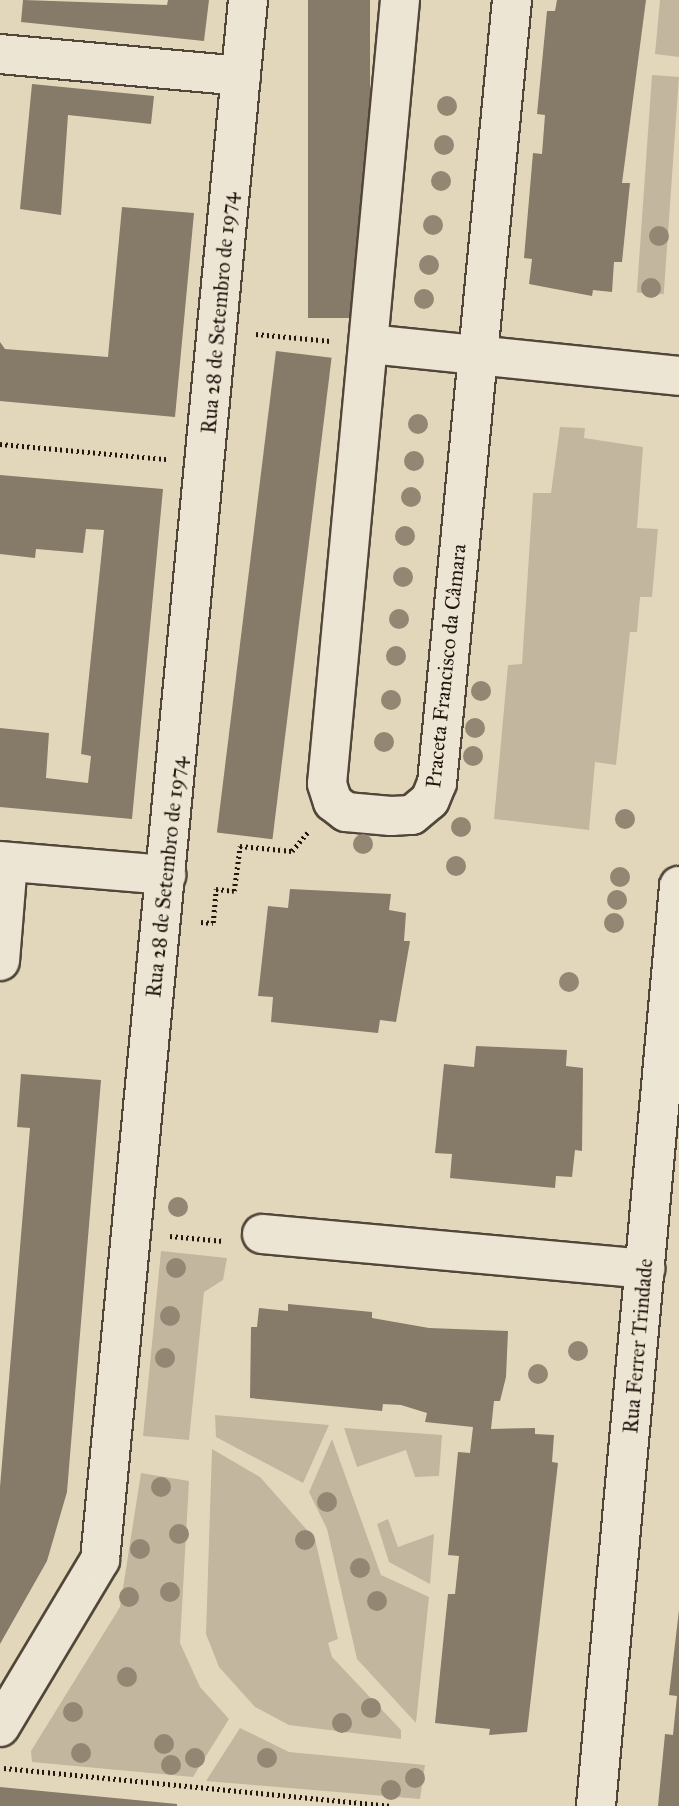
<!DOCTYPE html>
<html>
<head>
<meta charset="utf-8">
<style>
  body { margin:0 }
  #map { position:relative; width:679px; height:1806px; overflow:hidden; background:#e3d7bb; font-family:"IM FELL Great Primer",serif }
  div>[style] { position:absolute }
  .green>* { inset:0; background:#c2b69e; transform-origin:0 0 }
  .building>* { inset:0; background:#867a68; transform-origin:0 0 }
  .path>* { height:4.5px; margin-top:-2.25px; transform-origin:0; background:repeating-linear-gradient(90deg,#22160f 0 2px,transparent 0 5.5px) }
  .roads { filter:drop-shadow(2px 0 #52463a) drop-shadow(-2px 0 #52463a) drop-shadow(0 2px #52463a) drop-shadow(0 -2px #52463a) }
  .minor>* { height:38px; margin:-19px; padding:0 19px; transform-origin:19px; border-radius:19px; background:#ede5d3 }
  .trees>* { width:20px; height:20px; margin:-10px; border-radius:50%; background:#938774 }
  span { translate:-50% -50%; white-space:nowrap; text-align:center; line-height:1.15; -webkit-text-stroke:5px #ede5d3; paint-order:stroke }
  .street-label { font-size:21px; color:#22160f }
</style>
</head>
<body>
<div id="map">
  <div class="green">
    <div style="clip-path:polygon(660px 0,679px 0,679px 57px,655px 54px)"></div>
    <div style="left:652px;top:75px;width:27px;height:218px;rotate:4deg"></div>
    <div style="clip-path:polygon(560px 427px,585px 428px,584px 438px,643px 447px,637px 528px,658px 529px,652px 597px,640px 597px,637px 632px,630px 632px,616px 765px,595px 762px,589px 830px,494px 819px,508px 665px,522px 664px,533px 493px,551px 493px)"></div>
    <div style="clip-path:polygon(161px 1251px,227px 1258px,223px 1280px,204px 1292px,189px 1440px,143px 1436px)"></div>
    <div style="clip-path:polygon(215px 1415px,329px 1425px,303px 1483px,216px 1437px)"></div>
    <div style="clip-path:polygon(344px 1428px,442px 1435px,439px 1476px,415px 1477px,406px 1450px,357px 1467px)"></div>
    <div style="clip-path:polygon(332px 1439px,381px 1575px,429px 1597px,416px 1723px,357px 1659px,327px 1529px,309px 1492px)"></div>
    <div style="clip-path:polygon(212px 1449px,260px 1477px,315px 1539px,338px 1639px,328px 1643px,332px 1657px,401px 1730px,401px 1739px,289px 1725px,255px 1707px,219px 1667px,206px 1634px)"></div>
    <div style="clip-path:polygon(141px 1473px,189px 1481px,180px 1643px,200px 1687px,229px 1719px,193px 1777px,32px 1762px,31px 1751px,120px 1607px)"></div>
    <div style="clip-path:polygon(388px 1519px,398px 1547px,434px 1534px,430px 1584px,389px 1562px,377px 1524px)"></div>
    <div style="clip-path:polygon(240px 1728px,289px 1752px,425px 1765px,420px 1799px,206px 1781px)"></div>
  </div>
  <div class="building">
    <div style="clip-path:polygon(23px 0,167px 5px,168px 0,209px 0,204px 41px,21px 22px)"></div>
    <div style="left:308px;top:0;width:62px;height:318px"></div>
    <div style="clip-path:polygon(557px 0,646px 0,622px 183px,630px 183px,622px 262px,614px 262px,612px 292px,593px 290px,592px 296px,529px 284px,532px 259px,524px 258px,533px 153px,542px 154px,545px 115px,537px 114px,547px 11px,555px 11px)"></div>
    <div style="clip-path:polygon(32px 84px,154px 96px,151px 124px,68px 115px,61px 215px,20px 209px)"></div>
    <div style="clip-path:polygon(122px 207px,194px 213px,175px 417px,0 401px,0 342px,5px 349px,108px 357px)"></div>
    <div style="left:276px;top:351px;width:56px;height:485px;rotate:7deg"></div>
    <div style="clip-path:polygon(0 475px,163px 489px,132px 819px,0 807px,0 728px,49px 733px,46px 778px,88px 783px,91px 756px,81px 754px,104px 530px,86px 529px,83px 553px,36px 549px,35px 558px,0 554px)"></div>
    <div style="clip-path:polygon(290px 889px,391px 894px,389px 910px,406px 913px,404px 941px,410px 941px,396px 1022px,380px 1020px,378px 1033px,271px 1022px,273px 997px,258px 996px,268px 906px,288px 908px)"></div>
    <div style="clip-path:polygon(476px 1046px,567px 1050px,566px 1066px,583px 1068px,582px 1151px,575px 1150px,572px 1177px,556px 1176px,555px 1188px,450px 1178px,452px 1154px,435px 1153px,444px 1064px,474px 1067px)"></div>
    <div style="clip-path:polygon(21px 1074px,101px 1080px,67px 1492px,47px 1561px,0 1644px,0 1487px,30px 1128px,17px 1127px)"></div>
    <div style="clip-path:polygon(288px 1304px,372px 1312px,372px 1318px,429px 1328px,508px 1331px,506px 1377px,500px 1401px,494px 1401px,491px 1429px,535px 1428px,535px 1434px,554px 1435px,552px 1462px,558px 1463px,527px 1732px,489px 1735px,490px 1729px,435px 1723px,448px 1594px,455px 1594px,459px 1556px,448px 1555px,458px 1452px,470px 1453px,473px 1427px,425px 1422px,427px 1413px,401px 1405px,383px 1404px,382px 1411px,250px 1398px,251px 1327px,257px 1327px,259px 1308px,288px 1311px)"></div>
    <div style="clip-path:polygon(679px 1610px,679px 1806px,658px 1806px,665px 1734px,673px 1735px,675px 1715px,677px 1696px,669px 1695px)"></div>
    <div style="clip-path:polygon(0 1787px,177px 1804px,177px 1806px,0 1806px)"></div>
  </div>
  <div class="path">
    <div style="left:256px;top:334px;width:75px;rotate:5.3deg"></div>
    <div style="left:0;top:444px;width:167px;rotate:5.2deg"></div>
    <div style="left:201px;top:922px;width:12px;rotate:5deg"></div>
    <div style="left:213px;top:923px;width:34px;rotate:-85deg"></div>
    <div style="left:216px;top:889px;width:18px;rotate:6deg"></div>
    <div style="left:234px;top:891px;width:45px;rotate:-82.4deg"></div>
    <div style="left:240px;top:846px;width:52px;rotate:5.5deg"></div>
    <div style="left:292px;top:851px;width:25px;rotate:-50deg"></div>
    <div style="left:170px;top:1236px;width:54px;rotate:5.3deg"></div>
    <div style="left:4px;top:1768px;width:387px;rotate:5.6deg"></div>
  </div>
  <div class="roads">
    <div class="minor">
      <div style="left:400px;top:0;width:787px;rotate:95.32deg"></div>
      <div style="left:327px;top:784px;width:19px;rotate:72deg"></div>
      <div style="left:333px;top:802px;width:16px;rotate:38deg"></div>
      <div style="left:346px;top:812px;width:45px;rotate:5.1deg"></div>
      <div style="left:391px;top:816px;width:21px;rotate:-3deg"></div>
      <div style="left:412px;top:815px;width:23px;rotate:-40deg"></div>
      <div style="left:430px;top:800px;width:18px;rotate:-68deg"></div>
      <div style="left:437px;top:783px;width:787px;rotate:-84.53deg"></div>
      <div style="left:0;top:54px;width:242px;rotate:5.2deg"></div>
      <div style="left:370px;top:344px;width:311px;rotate:5.9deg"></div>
      <div style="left:0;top:861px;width:167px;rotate:4.8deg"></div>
      <div style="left:0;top:961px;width:99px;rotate:-85.4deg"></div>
      <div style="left:262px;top:1234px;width:385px;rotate:5.2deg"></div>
      <div style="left:0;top:1727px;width:195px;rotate:-59.1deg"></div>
      <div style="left:100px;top:1560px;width:1567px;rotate:-84.58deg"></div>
      <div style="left:596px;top:1806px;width:924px;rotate:-84.84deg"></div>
    </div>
  </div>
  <div class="trees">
    <div style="left:447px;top:106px"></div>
    <div style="left:444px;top:145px"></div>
    <div style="left:441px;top:181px"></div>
    <div style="left:433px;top:225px"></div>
    <div style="left:659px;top:236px"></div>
    <div style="left:429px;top:265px"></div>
    <div style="left:651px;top:288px"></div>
    <div style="left:424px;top:299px"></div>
    <div style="left:418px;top:424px"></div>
    <div style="left:414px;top:461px"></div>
    <div style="left:411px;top:497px"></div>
    <div style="left:405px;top:536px"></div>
    <div style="left:403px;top:577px"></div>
    <div style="left:399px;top:619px"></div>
    <div style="left:396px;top:656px"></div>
    <div style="left:481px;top:691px"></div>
    <div style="left:391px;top:700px"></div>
    <div style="left:475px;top:728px"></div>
    <div style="left:384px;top:742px"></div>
    <div style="left:473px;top:756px"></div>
    <div style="left:625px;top:819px"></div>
    <div style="left:461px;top:827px"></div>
    <div style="left:363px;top:844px"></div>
    <div style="left:456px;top:866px"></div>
    <div style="left:620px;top:877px"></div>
    <div style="left:617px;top:900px"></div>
    <div style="left:614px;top:923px"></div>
    <div style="left:569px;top:982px"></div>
    <div style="left:178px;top:1207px"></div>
    <div style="left:176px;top:1268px"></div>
    <div style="left:170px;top:1316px"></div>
    <div style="left:578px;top:1351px"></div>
    <div style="left:165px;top:1358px"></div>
    <div style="left:538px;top:1374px"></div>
    <div style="left:161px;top:1487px"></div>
    <div style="left:327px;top:1502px"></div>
    <div style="left:179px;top:1534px"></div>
    <div style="left:305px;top:1540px"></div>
    <div style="left:140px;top:1549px"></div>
    <div style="left:360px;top:1568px"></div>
    <div style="left:170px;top:1592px"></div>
    <div style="left:129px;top:1597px"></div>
    <div style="left:377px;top:1601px"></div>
    <div style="left:127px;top:1677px"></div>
    <div style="left:371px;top:1708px"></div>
    <div style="left:73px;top:1712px"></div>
    <div style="left:342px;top:1723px"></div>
    <div style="left:164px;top:1744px"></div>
    <div style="left:81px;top:1753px"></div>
    <div style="left:195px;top:1758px"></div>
    <div style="left:267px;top:1758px"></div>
    <div style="left:171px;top:1765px"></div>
    <div style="left:415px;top:1778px"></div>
    <div style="left:391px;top:1790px"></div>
  </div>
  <div class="street-label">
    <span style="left:219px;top:313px;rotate:-85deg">Rua 28 de Setembro de 1974</span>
    <span style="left:446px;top:666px;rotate:-84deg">Praceta Francisco da Câmara</span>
    <span style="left:166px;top:877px;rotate:-84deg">Rua 28 de Setembro de 1974</span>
    <span style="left:638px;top:1346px;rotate:-85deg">Rua Ferrer Trindade</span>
  </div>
</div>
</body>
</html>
